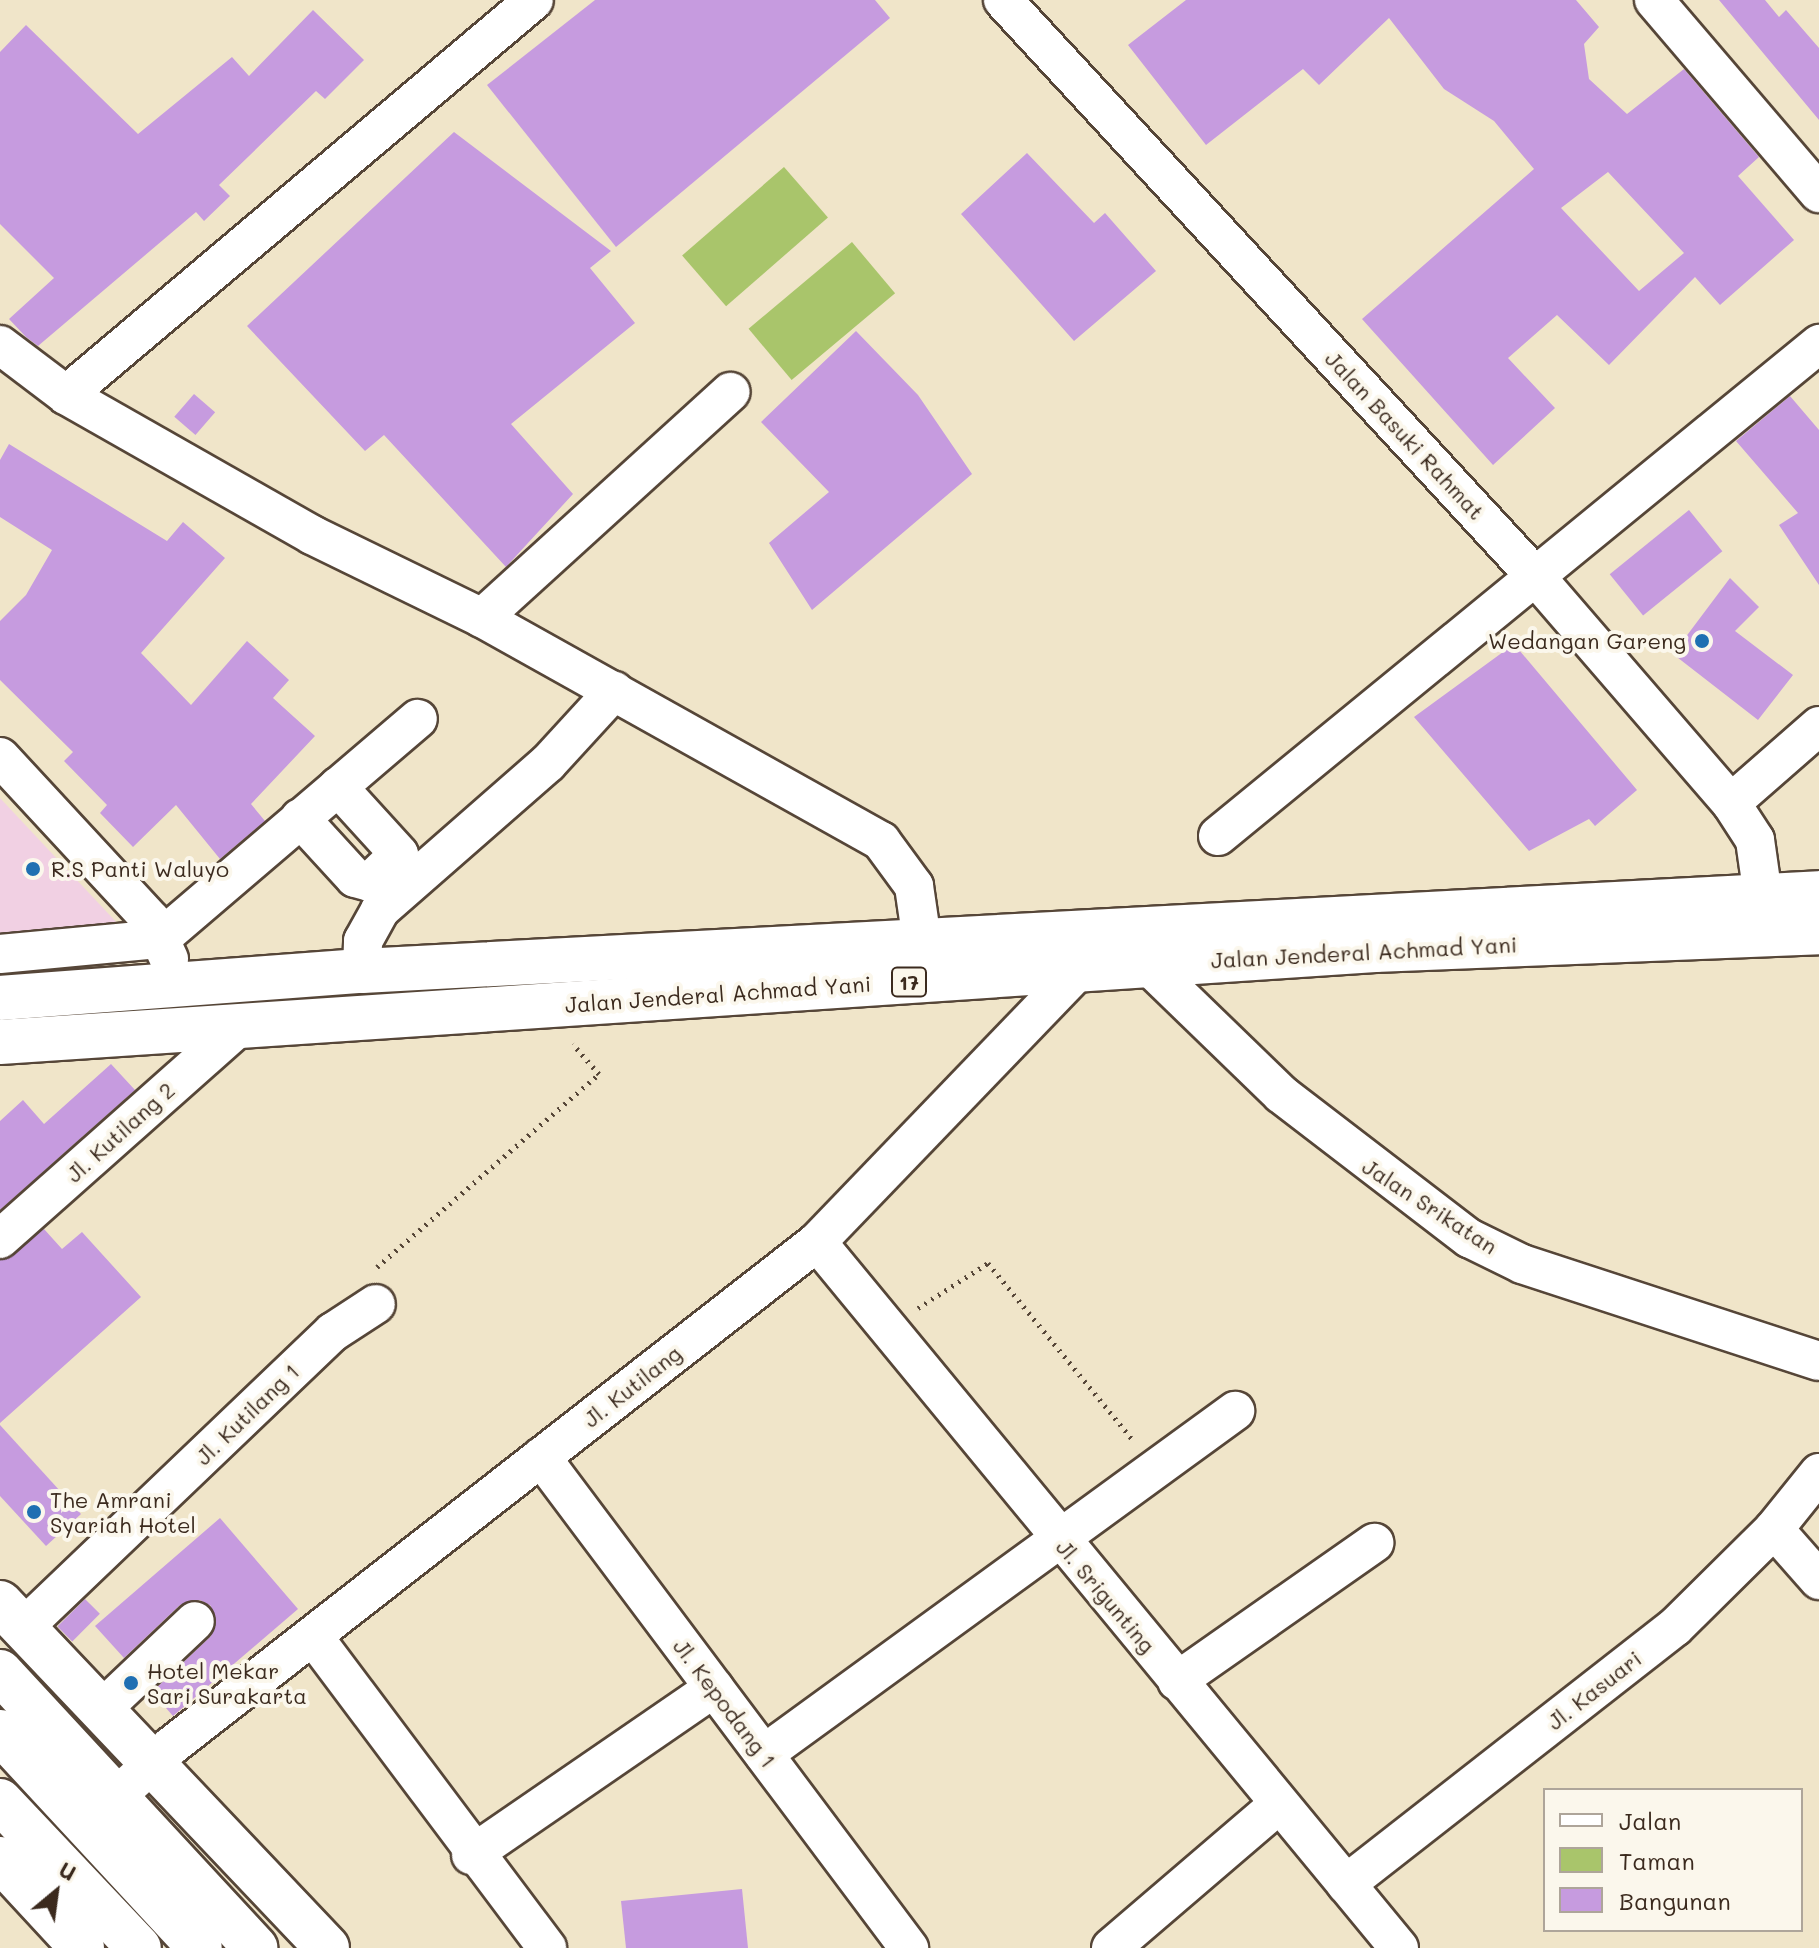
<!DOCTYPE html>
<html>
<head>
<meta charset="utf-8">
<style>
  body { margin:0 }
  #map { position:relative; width:1819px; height:1948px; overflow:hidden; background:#f0e5c9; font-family:Mali,sans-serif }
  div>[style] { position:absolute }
  .built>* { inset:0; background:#f1d0e3 }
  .green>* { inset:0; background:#a9c56b; transform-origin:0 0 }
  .building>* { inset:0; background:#c69bdf; transform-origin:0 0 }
  .path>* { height:5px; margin-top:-2.5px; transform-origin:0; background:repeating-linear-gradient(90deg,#564638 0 2px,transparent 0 8px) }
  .roads { filter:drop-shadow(2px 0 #564638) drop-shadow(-2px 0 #564638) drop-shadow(0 2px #564638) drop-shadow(0 -2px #564638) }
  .minor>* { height:38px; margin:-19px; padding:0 19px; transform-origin:19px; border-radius:19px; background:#fff }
  .major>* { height:44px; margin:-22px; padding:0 22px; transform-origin:22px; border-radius:22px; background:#fff }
  .highway>* { height:44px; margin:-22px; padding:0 22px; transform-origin:22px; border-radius:22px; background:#fff }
  .dots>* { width:22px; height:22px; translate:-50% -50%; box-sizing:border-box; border:4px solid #fbf7ec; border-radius:50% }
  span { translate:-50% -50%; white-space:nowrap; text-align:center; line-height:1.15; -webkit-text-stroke:8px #fbf7ec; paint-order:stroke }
  .shield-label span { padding:2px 6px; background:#fbf7ec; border:2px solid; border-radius:6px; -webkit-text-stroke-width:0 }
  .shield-label { font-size:20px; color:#3b2a1e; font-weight:700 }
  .street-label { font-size:22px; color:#3b2a1e }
  .poi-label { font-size:22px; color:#3b2a1e }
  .right { translate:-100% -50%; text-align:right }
  .left { translate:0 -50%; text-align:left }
  .legend { position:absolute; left:1543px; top:1788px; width:260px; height:144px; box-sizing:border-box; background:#fbf7ec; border:2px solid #aea59a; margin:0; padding:10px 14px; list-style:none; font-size:24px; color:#3b2a1e }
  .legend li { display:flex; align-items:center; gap:16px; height:40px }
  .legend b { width:40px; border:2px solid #aea59a }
  .north { position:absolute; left:16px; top:1852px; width:80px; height:80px; -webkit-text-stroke:6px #fbf7ec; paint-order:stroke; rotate:29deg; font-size:22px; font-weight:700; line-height:32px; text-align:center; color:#3b2a1e }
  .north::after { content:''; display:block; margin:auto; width:28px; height:36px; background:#3b2a1e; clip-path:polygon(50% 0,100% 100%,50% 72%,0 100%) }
</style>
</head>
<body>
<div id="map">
  <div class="built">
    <div style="clip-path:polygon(0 798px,134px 941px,0 952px)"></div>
  </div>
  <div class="green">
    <div style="left:784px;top:167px;width:67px;height:135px;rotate:49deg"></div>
    <div style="left:852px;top:242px;width:67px;height:135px;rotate:50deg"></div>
  </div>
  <div class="building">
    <div style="clip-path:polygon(595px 0,875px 0,890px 18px,616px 247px,487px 85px)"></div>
    <div style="clip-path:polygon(evenodd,1186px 0,1576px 0,1599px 27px,1584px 44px,1589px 79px,1627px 114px,1684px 69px,1759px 157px,1738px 176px,1794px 240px,1720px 305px,1695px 277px,1609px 365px,1557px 315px,1508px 358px,1555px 408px,1493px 465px,1362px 319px,1534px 169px,1494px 121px,1444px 89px,1389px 18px,1319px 85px,1303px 69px,1206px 145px,1128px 45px,1186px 0,1608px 172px,1684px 253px,1639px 291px,1561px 208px,1608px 172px)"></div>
    <div style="clip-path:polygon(1719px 0,1765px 0,1779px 17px,1786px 10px,1819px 48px,1819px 120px)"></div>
    <div style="clip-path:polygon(313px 10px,364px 60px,325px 99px,316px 91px,219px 185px,230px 196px,204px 221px,196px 212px,38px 346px,26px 337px,9px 319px,54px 278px,0 224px,0 52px,26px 25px,138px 134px,232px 57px,249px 76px)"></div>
    <div style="clip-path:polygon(454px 132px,611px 251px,590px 268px,635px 323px,511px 424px,573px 494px,506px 567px,384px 435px,365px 451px,247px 326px)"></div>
    <div style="clip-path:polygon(1027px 153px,1094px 223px,1105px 213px,1156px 271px,1074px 341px,961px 214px)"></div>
    <div style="clip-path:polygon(856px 331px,918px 395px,972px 474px,812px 610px,769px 543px,829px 492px,761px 422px)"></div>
    <div style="left:194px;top:394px;width:28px;height:30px;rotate:41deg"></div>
    <div style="clip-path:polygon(1790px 396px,1819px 430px,1819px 585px,1779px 525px,1798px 513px,1736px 441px)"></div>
    <div style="clip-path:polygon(9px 444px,167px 541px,183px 522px,225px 558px,141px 653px,191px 705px,247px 641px,289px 680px,273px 698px,315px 736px,251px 804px,265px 821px,220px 859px,176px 805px,133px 847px,100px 813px,107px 805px,64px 761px,73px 752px,0 680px,0 621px,26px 595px,52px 550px,0 517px,0 460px)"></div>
    <div style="left:1689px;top:510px;width:53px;height:102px;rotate:51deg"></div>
    <div style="clip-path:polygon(1730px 578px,1759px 607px,1735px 631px,1793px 675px,1758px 720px,1673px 654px)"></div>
    <div style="clip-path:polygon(1514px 644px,1637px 790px,1595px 826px,1589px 819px,1529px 851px,1414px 717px)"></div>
    <div style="clip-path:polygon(111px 1064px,135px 1090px,0 1210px,0 1121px,23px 1100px,44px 1124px)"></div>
    <div style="clip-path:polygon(44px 1229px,62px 1249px,82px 1232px,141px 1297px,0 1423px,0 1260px)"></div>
    <div style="clip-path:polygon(0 1425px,81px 1514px,46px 1546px,0 1496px)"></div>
    <div style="clip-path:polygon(220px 1518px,298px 1609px,173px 1716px,152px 1692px,211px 1636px,211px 1606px,200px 1600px,180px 1605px,124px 1658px,95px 1626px)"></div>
    <div style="left:85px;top:1599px;width:21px;height:39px;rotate:45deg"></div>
    <div style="clip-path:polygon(742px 1889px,748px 1948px,626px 1948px,621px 1901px)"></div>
  </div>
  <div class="path">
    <div style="left:377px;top:1267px;width:294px;rotate:-41deg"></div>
    <div style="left:599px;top:1074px;width:40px;rotate:-131deg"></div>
    <div style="left:918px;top:1308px;width:83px;rotate:-32.7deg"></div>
    <div style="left:988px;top:1263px;width:229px;rotate:50.7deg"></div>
  </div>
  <div class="roads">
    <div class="minor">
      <div style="left:1003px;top:0;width:784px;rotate:47.27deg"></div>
      <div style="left:1535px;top:576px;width:300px;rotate:49.2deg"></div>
      <div style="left:1731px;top:803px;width:44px;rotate:57deg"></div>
      <div style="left:1755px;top:840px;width:57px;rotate:81.9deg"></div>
      <div style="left:1654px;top:0;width:254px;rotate:49.5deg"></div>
      <div style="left:0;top:345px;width:83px;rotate:37.1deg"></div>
      <div style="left:66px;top:395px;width:283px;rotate:29.6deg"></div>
      <div style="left:312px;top:535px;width:189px;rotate:26deg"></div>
      <div style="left:482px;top:618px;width:457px;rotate:29.2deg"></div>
      <div style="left:881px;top:841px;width:56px;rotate:53.7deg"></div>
      <div style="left:914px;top:886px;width:56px;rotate:81.7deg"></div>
      <div style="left:66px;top:395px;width:612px;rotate:-40.16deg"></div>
      <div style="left:482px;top:618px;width:336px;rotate:-42.3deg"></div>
      <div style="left:0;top:757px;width:222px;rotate:47.2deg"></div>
      <div style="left:151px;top:920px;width:43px;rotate:65.2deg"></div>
      <div style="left:1731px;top:803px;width:117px;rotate:-41.2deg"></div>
      <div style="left:300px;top:818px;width:81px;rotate:47.5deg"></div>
      <div style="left:355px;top:878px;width:16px;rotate:15deg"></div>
      <div style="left:370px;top:882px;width:40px;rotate:-44deg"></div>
      <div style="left:399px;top:854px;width:91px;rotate:-132.3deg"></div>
      <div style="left:1218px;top:836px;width:777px;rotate:-39.3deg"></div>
      <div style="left:0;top:954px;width:161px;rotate:-5.4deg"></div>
      <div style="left:160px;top:939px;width:339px;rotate:-40.5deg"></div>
      <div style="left:1147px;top:964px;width:187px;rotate:44.1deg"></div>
      <div style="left:1281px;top:1094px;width:237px;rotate:37.5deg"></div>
      <div style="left:1469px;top:1238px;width:59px;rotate:26.1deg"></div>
      <div style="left:1522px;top:1264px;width:312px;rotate:18.1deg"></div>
      <div style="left:362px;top:971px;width:30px;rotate:-88deg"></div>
      <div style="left:363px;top:941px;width:35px;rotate:-61deg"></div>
      <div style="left:380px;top:910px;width:223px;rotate:-41.2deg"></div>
      <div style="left:548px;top:763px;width:98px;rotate:-47.5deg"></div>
      <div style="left:0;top:1239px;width:321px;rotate:-41.6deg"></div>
      <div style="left:817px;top:1242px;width:915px;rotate:50.5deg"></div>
      <div style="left:541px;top:1457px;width:614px;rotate:53.15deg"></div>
      <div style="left:1774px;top:1529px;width:68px;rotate:48.6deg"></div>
      <div style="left:23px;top:1628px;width:429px;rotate:-43.7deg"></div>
      <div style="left:333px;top:1332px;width:51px;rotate:-33.1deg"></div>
      <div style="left:313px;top:1636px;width:390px;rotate:53.1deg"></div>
      <div style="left:1177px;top:1681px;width:241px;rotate:-35deg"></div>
      <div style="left:101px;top:1710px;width:129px;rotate:-43.4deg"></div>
      <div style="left:764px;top:1754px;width:583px;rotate:-36.06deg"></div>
      <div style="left:116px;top:1797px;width:75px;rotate:-42.8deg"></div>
      <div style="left:171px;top:1746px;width:819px;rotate:-37.96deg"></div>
      <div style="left:817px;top:1242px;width:378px;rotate:-46.1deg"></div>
      <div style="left:471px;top:1855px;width:295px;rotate:-34.5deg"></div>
      <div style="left:1346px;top:1884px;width:417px;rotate:-38deg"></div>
      <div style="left:1675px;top:1627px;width:139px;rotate:-44.7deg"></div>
      <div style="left:1774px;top:1529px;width:72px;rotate:-51.2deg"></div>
      <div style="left:1111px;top:1948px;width:221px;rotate:-40.6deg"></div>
    </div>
    <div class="major">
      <div style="left:0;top:1603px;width:475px;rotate:46.5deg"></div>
      <div style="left:0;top:1672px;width:376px;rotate:47.2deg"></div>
      <div style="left:0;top:1732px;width:294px;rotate:47.2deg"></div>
      <div style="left:0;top:1859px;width:121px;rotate:47.3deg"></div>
    </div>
    <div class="highway">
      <div style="left:0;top:998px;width:363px;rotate:-4.3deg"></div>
      <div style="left:362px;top:971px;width:1459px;rotate:-3.06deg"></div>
      <div style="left:0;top:1042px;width:1378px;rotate:-3.83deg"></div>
      <div style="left:1375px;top:950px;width:444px;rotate:-2.3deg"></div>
      <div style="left:0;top:1801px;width:202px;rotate:46.6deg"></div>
    </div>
  </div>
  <div class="dots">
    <div style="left:1702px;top:641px;background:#1f6fb2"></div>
    <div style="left:33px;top:869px;background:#1f6fb2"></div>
    <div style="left:34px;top:1512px;background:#1f6fb2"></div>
    <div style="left:131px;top:1683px;background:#1f6fb2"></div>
  </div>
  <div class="shield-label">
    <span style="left:909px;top:982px">17</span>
  </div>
  <div class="street-label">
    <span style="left:1405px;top:435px;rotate:47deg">Jalan Basuki Rahmat</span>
    <span style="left:1364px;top:952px;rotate:-3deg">Jalan Jenderal Achmad Yani</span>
    <span style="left:718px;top:994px;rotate:-4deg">Jalan Jenderal Achmad Yani</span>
    <span style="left:120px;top:1132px;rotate:-42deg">Jl. Kutilang 2</span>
    <span style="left:1430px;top:1206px;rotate:33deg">Jalan Srikatan</span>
    <span style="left:632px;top:1386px;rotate:-38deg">Jl. Kutilang</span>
    <span style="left:247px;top:1414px;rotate:-44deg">Jl. Kutilang 1</span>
    <span style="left:1106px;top:1596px;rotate:50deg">Jl. Srigunting</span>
    <span style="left:1594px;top:1690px;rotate:-38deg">Jl. Kasuari</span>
    <span style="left:725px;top:1703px;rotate:53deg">Jl. Kepodang 1</span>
  </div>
  <div class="poi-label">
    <span class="right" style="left:1686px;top:641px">Wedangan Gareng</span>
    <span class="left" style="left:51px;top:869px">R.S Panti Waluyo</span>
    <span class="left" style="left:50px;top:1512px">The Amrani<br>Syariah Hotel</span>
    <span class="left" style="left:147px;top:1683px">Hotel Mekar<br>Sari Surakarta</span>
  </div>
  <ul class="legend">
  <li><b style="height:10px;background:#fff"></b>Jalan</li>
  <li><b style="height:22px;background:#a9c56b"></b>Taman</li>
  <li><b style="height:22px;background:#c69bdf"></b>Bangunan</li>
  </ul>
  <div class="north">U</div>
</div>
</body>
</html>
